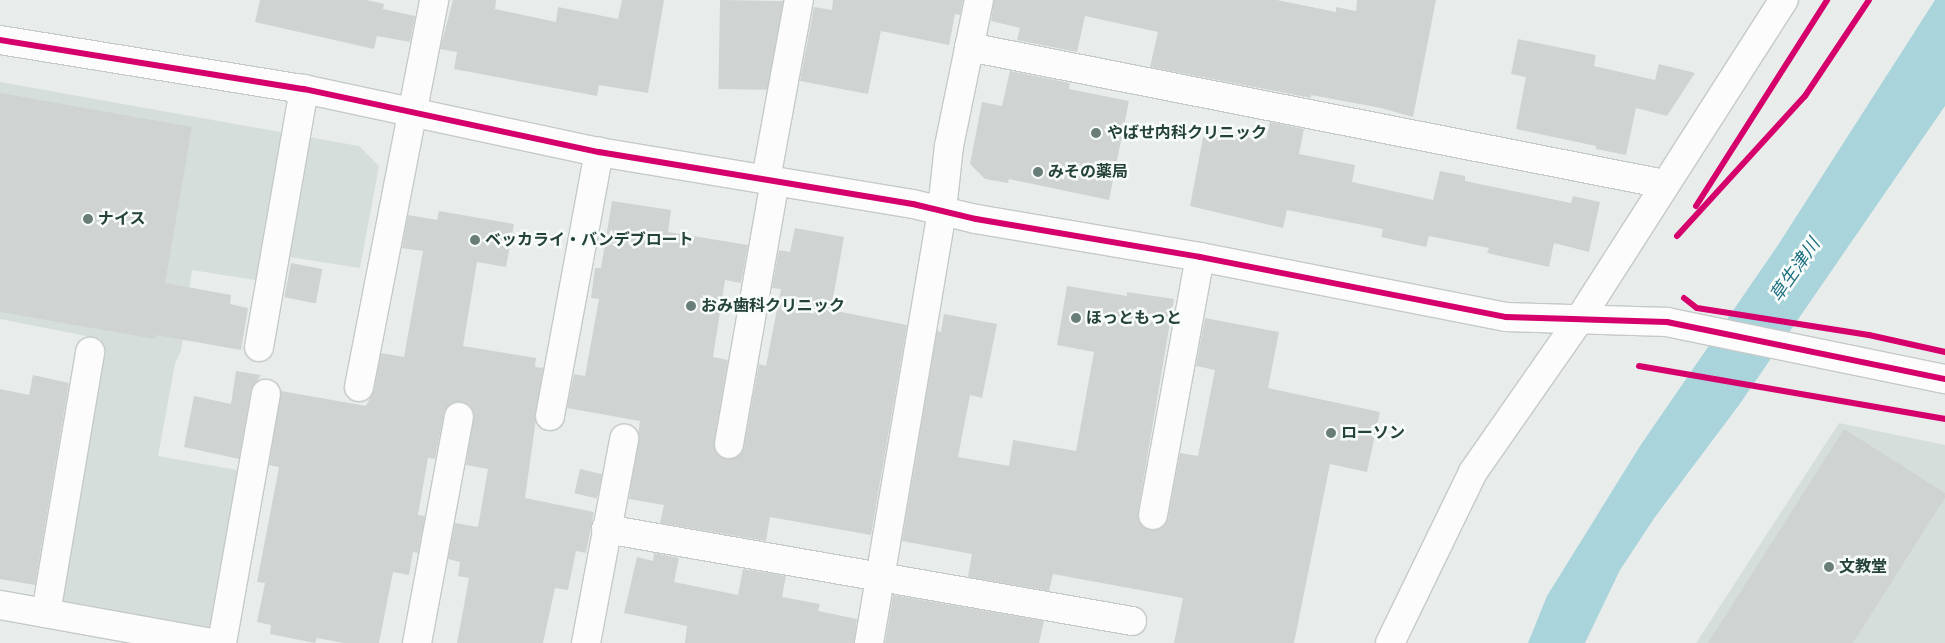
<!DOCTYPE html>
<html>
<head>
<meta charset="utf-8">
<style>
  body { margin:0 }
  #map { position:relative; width:1945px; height:643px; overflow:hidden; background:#e8edeb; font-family:Cabin,"Noto Sans JP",sans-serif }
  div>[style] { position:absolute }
  .built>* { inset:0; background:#d6dedb }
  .water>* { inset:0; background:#a9d4db }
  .building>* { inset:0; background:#cfd4d2; transform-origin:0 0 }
  .roads { filter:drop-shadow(1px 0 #c5cac8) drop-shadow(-1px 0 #c5cac8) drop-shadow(0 1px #c5cac8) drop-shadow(0 -1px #c5cac8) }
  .minor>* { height:28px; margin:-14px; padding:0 14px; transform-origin:14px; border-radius:14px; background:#fcfcfc }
  .cycleway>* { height:6px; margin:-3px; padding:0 3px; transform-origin:3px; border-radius:3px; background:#d6006c }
  .dots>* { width:14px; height:14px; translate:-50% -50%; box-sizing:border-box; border:2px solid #f7fbf9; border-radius:50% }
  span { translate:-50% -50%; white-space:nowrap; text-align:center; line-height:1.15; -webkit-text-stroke:5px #f7fbf9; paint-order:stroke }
  .poi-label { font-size:16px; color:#24423a; font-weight:700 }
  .left { translate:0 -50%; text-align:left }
  .water-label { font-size:18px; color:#1c6f80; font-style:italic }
</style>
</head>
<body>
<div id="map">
  <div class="built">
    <div style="clip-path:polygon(0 82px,359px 146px,379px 166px,360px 268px,264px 253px,260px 281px,192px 270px,181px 351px,175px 364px,158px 456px,243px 471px,213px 635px,53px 605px,101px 339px,0 319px)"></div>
    <div style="clip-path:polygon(1839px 423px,1945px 445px,1945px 643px,1696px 643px)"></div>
  </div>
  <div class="water">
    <div style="clip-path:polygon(1935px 0,1945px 0,1945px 106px,1739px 405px,1655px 517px,1620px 570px,1585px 643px,1528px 643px,1547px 596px,1640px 446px,1776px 248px)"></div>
  </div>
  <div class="building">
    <div style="clip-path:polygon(260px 0,367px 0,384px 4px,383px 9px,415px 16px,410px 42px,377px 36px,374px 49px,255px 22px)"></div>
    <div style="clip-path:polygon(453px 0,496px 0,495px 9px,556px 22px,558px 7px,618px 19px,622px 0,664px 0,648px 93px,599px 85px,597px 96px,454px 69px,457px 52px,440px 49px)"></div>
    <div style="left:720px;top:0;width:63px;height:89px;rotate:1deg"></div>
    <div style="clip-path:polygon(833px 0,963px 0,960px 15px,955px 14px,949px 45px,881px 31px,868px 94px,800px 81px,814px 7px,832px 10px)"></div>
    <div style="clip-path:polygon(994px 0,1277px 0,1336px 12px,1336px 7px,1356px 11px,1357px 0,1436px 0,1413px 117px,1381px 108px,1311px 95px,1311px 98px,1150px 67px,1158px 32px,1085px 16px,1077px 52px,1017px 40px,1020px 28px,991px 21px)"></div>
    <div style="clip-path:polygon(1518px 39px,1596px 55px,1594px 66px,1655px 80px,1659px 64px,1695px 73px,1667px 116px,1636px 108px,1626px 155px,1596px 149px,1596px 146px,1516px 129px,1526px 77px,1511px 74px)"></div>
    <div style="clip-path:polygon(1010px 71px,1070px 83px,1069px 89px,1129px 101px,1109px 200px,1009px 179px,1008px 183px,985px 179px,970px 164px,982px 102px,1002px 106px)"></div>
    <div style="clip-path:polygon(0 93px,192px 127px,165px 283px,231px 295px,230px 304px,248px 308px,241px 350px,156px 335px,155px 339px,0 312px)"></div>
    <div style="clip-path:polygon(1270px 122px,1304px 129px,1299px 154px,1355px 165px,1352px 182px,1433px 200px,1440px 171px,1465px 176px,1465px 181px,1571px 203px,1573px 196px,1600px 202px,1589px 252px,1554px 243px,1549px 267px,1487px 253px,1489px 248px,1429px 236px,1426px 247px,1381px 237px,1383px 229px,1287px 210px,1283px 228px,1190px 206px,1205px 127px,1266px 139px)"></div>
    <div style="clip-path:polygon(612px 201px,671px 210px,668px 232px,748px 245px,741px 283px,725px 280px,713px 357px,728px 360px,714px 442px,719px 456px,727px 459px,741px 454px,744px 447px,759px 364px,766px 366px,781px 289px,772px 288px,779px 250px,790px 252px,795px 228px,844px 237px,831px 310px,907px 325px,871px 535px,770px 517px,766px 541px,660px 523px,664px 505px,629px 499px,640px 421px,567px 408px,574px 374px,585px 376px,599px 299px,591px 298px,595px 268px,601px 268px)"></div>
    <div style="clip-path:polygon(439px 211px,514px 224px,506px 267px,477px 262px,463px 346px,536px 358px,535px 367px,543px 368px,525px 498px,594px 512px,586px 553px,576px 551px,568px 590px,555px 588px,543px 643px,457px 643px,469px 578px,458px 576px,460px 562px,448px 559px,455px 523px,478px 527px,488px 469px,466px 465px,474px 412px,469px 405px,454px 402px,444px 414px,435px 459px,428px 458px,418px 515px,425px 516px,418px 553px,413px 552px,409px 575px,393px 572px,379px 643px,344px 643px,317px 638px,315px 643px,270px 634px,271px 625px,257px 622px,265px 583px,257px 582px,279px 467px,269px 465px,281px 391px,366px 406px,374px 390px,381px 353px,404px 357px,423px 251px,402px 248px,408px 215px,437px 220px)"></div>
    <div style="left:291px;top:263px;width:32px;height:35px;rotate:11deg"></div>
    <div style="clip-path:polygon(1067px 286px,1127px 296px,1127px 292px,1174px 299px,1138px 512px,1139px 521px,1150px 530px,1159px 529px,1168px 518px,1180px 453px,1198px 456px,1215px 370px,1196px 366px,1205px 318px,1279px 332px,1268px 388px,1380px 412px,1367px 472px,1330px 464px,1294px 643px,1174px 643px,1183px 598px,1053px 574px,1049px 591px,968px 577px,972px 554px,902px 541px,937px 331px,941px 332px,944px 314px,997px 324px,982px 398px,970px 395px,958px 457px,1009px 466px,1013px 440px,1076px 451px,1094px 352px,1057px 345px)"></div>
    <div style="clip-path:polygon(236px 371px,261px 375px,251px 391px,239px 459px,184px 447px,194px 396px,231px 404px)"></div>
    <div style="clip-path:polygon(33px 375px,69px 383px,35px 585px,0 579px,0 389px,29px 395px)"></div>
    <div style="clip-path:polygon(1844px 429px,1945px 493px,1945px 498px,1853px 643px,1708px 643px)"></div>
    <div style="left:580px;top:469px;width:23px;height:25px;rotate:13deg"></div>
    <div style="clip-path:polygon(654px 553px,679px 558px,674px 582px,738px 595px,743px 569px,786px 576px,782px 597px,820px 604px,818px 611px,857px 619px,854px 643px,685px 643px,687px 626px,624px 613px,637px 557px,653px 561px)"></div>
    <div style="clip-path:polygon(893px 595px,1044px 621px,1039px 643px,885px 643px)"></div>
  </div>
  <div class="roads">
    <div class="minor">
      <div style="left:0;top:40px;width:308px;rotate:9.2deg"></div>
      <div style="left:304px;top:89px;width:302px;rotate:12.1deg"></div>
      <div style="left:599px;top:152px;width:318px;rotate:9.4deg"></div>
      <div style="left:913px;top:204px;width:65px;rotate:13.4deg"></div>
      <div style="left:976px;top:219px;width:227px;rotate:9.6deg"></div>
      <div style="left:1200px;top:257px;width:312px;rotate:11.1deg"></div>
      <div style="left:1506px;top:317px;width:161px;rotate:1.8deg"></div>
      <div style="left:1667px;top:322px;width:284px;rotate:11.6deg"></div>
      <div style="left:969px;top:47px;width:708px;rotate:11.15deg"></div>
      <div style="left:766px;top:179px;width:182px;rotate:-79.6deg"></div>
      <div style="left:259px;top:347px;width:262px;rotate:-80.1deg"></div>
      <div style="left:359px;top:387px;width:394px;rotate:-79deg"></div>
      <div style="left:550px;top:416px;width:269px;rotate:-79.5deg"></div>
      <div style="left:729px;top:444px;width:267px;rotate:-80.1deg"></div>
      <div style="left:1153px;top:515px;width:262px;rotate:-79.7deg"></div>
      <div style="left:606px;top:529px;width:534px;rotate:9.92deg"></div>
      <div style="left:0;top:605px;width:214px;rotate:10.2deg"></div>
      <div style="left:46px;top:613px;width:265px;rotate:-80.4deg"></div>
      <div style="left:222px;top:643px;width:253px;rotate:-80deg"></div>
      <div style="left:417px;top:643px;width:230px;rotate:-79.5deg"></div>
      <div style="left:586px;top:643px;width:208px;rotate:-79.4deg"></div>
      <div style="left:869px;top:643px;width:439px;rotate:-80.4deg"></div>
      <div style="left:942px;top:210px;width:64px;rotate:-83.8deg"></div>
      <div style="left:949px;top:146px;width:149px;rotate:-78.4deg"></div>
      <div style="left:1390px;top:643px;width:190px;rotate:-64.1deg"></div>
      <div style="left:1473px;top:472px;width:185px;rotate:-55.1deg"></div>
      <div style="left:1579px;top:320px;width:380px;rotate:-57.4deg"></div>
    </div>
  </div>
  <div class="cycleway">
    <div style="left:0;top:40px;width:308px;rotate:9.2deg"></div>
    <div style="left:304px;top:89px;width:302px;rotate:12.1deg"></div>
    <div style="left:599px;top:152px;width:318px;rotate:9.4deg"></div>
    <div style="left:913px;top:204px;width:65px;rotate:13.4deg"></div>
    <div style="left:976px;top:219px;width:227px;rotate:9.6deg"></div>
    <div style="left:1200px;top:257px;width:312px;rotate:11.1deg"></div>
    <div style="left:1506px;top:317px;width:161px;rotate:1.8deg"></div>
    <div style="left:1667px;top:322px;width:284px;rotate:11.6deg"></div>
    <div style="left:1696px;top:206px;width:244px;rotate:-57.5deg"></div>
    <div style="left:1677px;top:236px;width:190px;rotate:-47.6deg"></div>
    <div style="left:1805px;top:96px;width:115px;rotate:-56.3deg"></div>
    <div style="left:1684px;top:298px;width:16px;rotate:38deg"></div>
    <div style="left:1697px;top:308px;width:174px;rotate:8.9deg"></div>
    <div style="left:1869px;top:335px;width:78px;rotate:12.6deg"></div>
    <div style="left:1639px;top:366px;width:311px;rotate:9.8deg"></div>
  </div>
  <div class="dots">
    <div style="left:1096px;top:133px;background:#697e78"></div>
    <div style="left:1038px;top:172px;background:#697e78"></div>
    <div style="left:88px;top:219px;background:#697e78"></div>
    <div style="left:475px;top:240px;background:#697e78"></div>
    <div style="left:691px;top:306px;background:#697e78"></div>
    <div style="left:1076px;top:318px;background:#697e78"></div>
    <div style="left:1331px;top:433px;background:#697e78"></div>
    <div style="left:1829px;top:567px;background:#697e78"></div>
  </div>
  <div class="poi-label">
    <span class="left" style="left:1107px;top:133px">やばせ内科クリニック</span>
    <span class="left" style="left:1048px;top:172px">みその薬局</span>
    <span class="left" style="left:98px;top:219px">ナイス</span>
    <span class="left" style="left:485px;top:240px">ベッカライ・バンデブロート</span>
    <span class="left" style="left:701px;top:306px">おみ歯科クリニック</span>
    <span class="left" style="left:1086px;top:318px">ほっともっと</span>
    <span class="left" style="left:1341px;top:433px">ローソン</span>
    <span class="left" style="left:1839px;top:567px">文教堂</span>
  </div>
  <div class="water-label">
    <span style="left:1795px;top:270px;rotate:-55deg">草生津川</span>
  </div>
</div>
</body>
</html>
